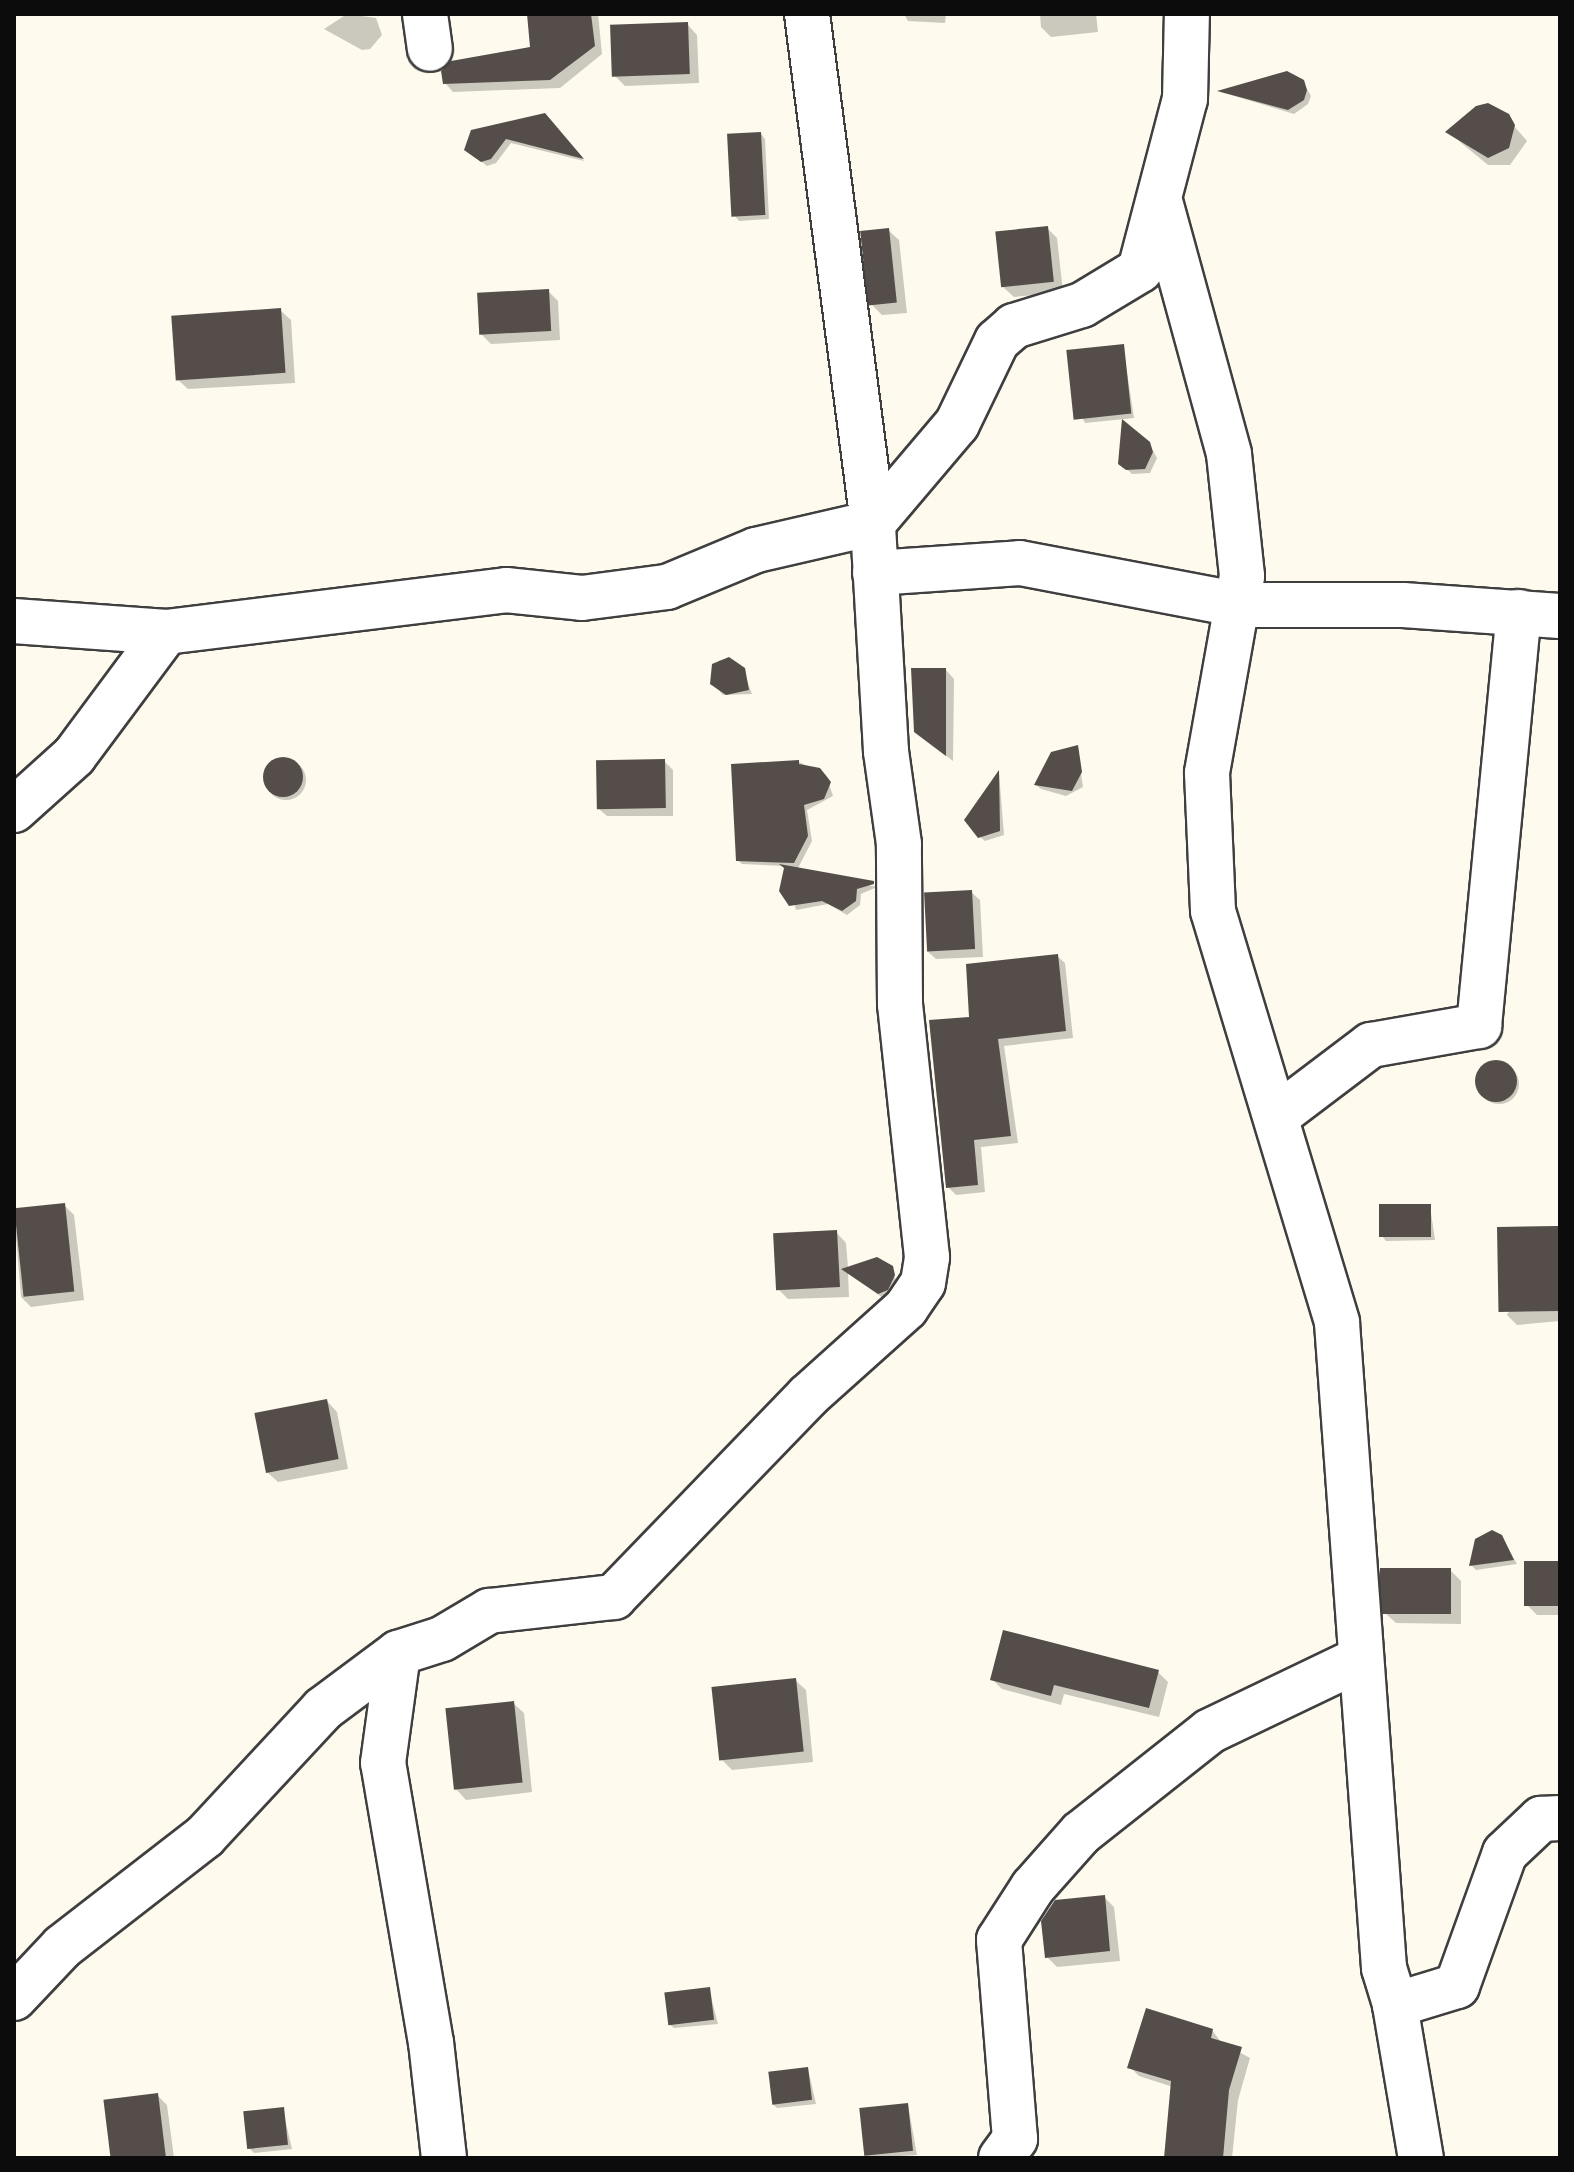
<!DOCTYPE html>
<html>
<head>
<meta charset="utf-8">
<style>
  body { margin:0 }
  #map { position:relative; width:1574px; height:2172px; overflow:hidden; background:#fefaed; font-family:Bitter,serif }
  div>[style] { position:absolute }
  .shadow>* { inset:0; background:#0003 }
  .round { border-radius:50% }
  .building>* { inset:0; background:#544d49; transform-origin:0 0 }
  .roads { filter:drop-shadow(2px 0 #3f3f3f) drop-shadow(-2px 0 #3f3f3f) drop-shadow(0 2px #3f3f3f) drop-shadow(0 -2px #3f3f3f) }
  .minor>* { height:44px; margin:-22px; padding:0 22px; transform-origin:22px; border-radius:22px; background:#fff }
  span { translate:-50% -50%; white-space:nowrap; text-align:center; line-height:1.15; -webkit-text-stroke:8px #fff; paint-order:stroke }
  .frame { position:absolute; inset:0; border:16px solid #0c0c0c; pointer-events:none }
</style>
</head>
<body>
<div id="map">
  <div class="shadow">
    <div style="clip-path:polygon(347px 14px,376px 18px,382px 35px,370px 49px,362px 50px,324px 29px)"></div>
    <div style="clip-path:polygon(529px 14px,598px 14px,602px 54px,560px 88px,453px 92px,445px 83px,532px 49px)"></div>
    <div style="clip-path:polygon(904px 14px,946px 14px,945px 23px,908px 21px)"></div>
    <div style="clip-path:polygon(1040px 14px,1096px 14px,1098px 32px,1051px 37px,1041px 27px)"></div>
    <div style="clip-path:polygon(687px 24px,697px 35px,699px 83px,625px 86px,615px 76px)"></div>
    <div style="clip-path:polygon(1303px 82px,1311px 96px,1308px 104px,1294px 114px,1221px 92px)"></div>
    <div style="clip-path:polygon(1477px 108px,1499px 109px,1527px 141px,1510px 165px,1488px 165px,1448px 132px)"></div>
    <div style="clip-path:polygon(549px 120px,584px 161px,511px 143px,496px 163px,487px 166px,472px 154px)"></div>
    <div style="clip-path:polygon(761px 134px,765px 139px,769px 219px,739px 221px,735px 216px)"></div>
    <div style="clip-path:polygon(1047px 228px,1057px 238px,1063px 292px,1014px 297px,1003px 287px)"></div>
    <div style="clip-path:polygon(888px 230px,899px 240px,907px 313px,882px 315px,872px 305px)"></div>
    <div style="clip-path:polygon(548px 291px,558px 301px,560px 340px,491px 344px,481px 334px)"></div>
    <div style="clip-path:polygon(280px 310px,291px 320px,295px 383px,188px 389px,177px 379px)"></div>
    <div style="clip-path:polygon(1123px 346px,1134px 418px,1085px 423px,1074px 401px,1069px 351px)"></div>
    <div style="clip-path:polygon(1149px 444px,1157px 458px,1150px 473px,1132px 474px,1120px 463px)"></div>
    <div style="clip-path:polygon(720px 660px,742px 667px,752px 694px,723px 695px,712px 683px,714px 665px)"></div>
    <div style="clip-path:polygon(946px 670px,954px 679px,953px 761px,925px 740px)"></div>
    <div style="clip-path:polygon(1077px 747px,1083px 787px,1066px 796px,1041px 789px,1036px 785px)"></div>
    <div class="round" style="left:266px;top:760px;width:40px;height:40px"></div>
    <div style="clip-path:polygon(664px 761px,673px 770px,673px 816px,607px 816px,598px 808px)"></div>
    <div style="clip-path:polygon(799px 762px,826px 775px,833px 796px,807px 810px,812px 841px,797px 870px,877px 887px,861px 894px,860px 905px,847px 915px,828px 904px,796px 910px,784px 866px,742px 864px,738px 860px)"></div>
    <div style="clip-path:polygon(999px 773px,1004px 835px,985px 841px,980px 837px)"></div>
    <div style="clip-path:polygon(971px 892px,980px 900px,983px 957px,936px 959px,927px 951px)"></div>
    <div style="clip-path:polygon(1057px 956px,1065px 963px,1073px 1038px,1004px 1046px,1018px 1143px,981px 1147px,985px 1192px,956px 1195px,948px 1187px,971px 1019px)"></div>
    <div class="round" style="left:1479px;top:1064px;width:40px;height:40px"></div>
    <div style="clip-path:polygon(64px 1205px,74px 1215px,84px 1300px,31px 1307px,21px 1297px,14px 1211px)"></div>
    <div style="clip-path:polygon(1430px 1206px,1435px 1240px,1386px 1241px,1382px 1236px)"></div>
    <div style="clip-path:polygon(1557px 1228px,1560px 1321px,1517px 1325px,1507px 1315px)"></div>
    <div style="clip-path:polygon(836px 1232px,846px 1243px,848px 1268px,891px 1267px,898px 1286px,883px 1298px,848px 1273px,849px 1297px,788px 1299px,778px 1289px)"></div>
    <div style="clip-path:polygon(327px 1401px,337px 1412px,348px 1469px,278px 1482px,267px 1472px)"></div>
    <div style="clip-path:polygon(1501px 1536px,1517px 1564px,1476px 1570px,1471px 1565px)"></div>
    <div style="clip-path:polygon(1560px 1563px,1560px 1615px,1537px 1615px,1527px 1605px)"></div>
    <div style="clip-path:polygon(1450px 1570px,1461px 1581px,1461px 1624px,1396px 1623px,1385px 1613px)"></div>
    <div style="clip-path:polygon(1158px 1672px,1168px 1682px,1159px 1717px,1064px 1694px,1061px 1705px,1002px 1689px,992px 1679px)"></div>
    <div style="clip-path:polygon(795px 1680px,806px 1690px,813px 1762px,732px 1770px,721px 1759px)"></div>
    <div style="clip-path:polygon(513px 1703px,524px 1713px,532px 1792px,466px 1800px,456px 1789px)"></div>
    <div style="clip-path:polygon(1104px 1897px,1114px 1907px,1120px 1961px,1057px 1967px,1047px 1957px)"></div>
    <div style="clip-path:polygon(709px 1989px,718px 2024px,674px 2028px,669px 2024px)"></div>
    <div style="clip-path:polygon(1212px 2030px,1221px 2042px,1250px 2058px,1238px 2100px,1232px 2158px,1166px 2158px,1173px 2087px,1139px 2076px,1130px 2067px)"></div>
    <div style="clip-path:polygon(808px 2069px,816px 2104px,777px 2108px,772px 2103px)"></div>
    <div style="clip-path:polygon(157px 2095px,167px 2105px,174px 2158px,112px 2158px)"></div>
    <div style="clip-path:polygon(908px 2105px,917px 2155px,868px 2158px,865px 2155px)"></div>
    <div style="clip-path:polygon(283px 2110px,292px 2149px,254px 2153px,249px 2148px)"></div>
  </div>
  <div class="building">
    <div style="clip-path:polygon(527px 14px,591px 14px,595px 46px,550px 80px,443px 84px,441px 71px,451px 61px,530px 47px)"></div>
    <div style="left:688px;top:22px;width:52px;height:78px;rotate:88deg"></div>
    <div style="clip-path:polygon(1287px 71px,1304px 80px,1307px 90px,1304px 100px,1288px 110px,1217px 91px)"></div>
    <div style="clip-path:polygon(1488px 103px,1509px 114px,1515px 125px,1509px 148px,1488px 158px,1445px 132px,1476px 106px)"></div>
    <div style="clip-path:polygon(545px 113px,584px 159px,506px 139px,491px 159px,481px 162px,464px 150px,471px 130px)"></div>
    <div style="left:761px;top:132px;width:83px;height:34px;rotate:87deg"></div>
    <div style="left:1048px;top:226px;width:56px;height:53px;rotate:84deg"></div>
    <div style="left:889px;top:228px;width:75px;height:29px;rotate:84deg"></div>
    <div style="left:549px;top:289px;width:42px;height:72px;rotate:87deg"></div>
    <div style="left:281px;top:308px;width:65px;height:110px;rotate:86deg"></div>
    <div style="left:1124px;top:344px;width:70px;height:58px;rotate:84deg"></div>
    <div style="clip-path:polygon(1122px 419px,1150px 442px,1153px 452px,1145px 469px,1126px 470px,1118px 464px)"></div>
    <div style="clip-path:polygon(729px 657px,745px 668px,749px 690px,726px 695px,710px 684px,712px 664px)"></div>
    <div style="clip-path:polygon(911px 668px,946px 668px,946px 756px,914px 732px)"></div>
    <div style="clip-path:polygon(1078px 745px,1082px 772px,1072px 791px,1034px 785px,1051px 752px)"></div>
    <div class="round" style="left:263px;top:757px;width:40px;height:40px"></div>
    <div style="left:665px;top:759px;width:49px;height:69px;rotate:89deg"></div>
    <div style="clip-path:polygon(799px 760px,799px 764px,820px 768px,831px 782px,824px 799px,804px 805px,808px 836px,794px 863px,736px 861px,731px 764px)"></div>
    <div style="clip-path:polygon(999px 770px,1000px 831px,978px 838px,964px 820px)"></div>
    <div style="clip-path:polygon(779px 864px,874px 881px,874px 884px,857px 889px,856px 901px,842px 911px,822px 901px,789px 906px,779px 891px,784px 868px)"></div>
    <div style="left:972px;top:890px;width:59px;height:48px;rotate:87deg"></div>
    <div style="clip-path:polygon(1058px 954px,1066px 1031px,998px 1039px,1011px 1136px,974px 1140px,978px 1185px,946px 1188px,929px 1020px,969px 1017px,966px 964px)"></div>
    <div class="round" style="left:1475px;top:1060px;width:42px;height:42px"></div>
    <div style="left:65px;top:1203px;width:89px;height:51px;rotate:84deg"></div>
    <div style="left:1379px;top:1204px;width:52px;height:33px"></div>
    <div style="left:1558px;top:1226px;width:85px;height:61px;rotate:89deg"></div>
    <div style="left:837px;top:1230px;width:57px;height:64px;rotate:87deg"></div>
    <div style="clip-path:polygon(877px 1257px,893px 1266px,895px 1275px,888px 1290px,878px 1294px,841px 1269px)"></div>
    <div style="left:327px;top:1399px;width:61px;height:74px;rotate:79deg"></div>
    <div style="clip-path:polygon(1492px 1530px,1502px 1535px,1514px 1560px,1469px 1566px,1475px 1539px)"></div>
    <div style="left:1524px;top:1561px;width:36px;height:45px"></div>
    <div style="left:1380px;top:1568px;width:71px;height:46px"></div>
    <div style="clip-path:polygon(1003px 1630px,1159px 1670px,1149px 1708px,1054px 1685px,1051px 1696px,990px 1680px)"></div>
    <div style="left:796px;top:1678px;width:74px;height:85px;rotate:84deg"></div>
    <div style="left:514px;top:1701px;width:82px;height:69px;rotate:84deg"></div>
    <div style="clip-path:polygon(1105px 1895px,1110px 1951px,1045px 1958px,1041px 1921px,1055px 1900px)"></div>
    <div style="left:710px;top:1987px;width:33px;height:46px;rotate:83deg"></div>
    <div style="clip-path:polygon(1146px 2008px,1213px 2029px,1211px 2038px,1242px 2047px,1229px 2090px,1223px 2158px,1164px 2158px,1171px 2081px,1127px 2068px)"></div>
    <div style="left:808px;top:2067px;width:33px;height:40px;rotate:83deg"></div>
    <div style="left:158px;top:2093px;width:65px;height:55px;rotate:83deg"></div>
    <div style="left:908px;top:2103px;width:48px;height:49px;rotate:84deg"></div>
    <div style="left:284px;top:2107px;width:38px;height:41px;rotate:84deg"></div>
  </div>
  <div class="roads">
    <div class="minor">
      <div style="left:425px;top:14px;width:35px;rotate:82deg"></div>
      <div style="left:1161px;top:205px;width:258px;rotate:74.7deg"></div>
      <div style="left:1229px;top:454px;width:123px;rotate:83.9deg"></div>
      <div style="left:1242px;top:576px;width:200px;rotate:100.1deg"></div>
      <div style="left:1207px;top:773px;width:138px;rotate:87.5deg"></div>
      <div style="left:1213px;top:911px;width:430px;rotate:73.2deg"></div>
      <div style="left:1337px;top:1323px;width:647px;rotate:85.83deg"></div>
      <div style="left:1384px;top:1968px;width:39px;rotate:73deg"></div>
      <div style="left:1395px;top:2005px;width:155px;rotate:80.4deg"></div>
      <div style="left:875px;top:573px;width:145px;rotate:-3.9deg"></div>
      <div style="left:1020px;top:563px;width:224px;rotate:10.8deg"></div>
      <div style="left:1240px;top:605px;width:163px"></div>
      <div style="left:1403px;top:605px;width:157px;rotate:4deg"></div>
      <div style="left:14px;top:621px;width:152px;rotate:4.1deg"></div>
      <div style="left:14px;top:810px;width:81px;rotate:-42deg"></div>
      <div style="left:74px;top:756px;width:154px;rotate:-53.4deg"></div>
      <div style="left:166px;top:632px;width:343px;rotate:-7deg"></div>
      <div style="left:506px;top:590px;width:76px;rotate:6deg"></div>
      <div style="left:582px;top:598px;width:86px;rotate:-7.4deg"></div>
      <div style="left:667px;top:587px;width:96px;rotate:-22.6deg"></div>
      <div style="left:756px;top:550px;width:120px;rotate:-13deg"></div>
      <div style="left:873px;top:523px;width:130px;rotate:-49.7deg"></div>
      <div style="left:957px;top:424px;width:92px;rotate:-64.3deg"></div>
      <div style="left:997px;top:341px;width:23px;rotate:-41deg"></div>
      <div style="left:1014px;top:326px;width:71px;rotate:-17.2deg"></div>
      <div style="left:1082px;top:305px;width:68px;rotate:-31.1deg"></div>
      <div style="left:1140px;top:270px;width:177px;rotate:-75.3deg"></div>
      <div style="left:1185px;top:99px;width:85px;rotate:-88.7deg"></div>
      <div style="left:1277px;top:1116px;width:118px;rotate:-37.1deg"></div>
      <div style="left:1371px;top:1045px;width:110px;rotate:-10deg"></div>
      <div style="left:1479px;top:1026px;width:416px;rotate:-84.5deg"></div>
      <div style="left:14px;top:1998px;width:70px;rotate:-46.7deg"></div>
      <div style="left:62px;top:1947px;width:181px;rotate:-37.8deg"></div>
      <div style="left:205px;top:1836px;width:173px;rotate:-47.1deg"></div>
      <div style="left:323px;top:1709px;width:94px;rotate:-36.7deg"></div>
      <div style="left:1395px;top:2005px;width:65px;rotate:-17deg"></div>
      <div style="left:1457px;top:1986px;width:141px;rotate:-70.2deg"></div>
      <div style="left:1505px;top:1853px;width:50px;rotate:-43.4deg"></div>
      <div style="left:1541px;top:1819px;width:19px;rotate:-3deg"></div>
      <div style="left:444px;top:2158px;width:116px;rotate:-96.4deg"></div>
      <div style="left:431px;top:2043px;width:284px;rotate:-99.7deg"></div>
      <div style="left:383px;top:1763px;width:111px;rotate:-82.2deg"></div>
      <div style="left:398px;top:1653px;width:46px;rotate:-17.7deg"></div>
      <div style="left:442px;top:1639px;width:55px;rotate:-30.8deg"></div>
      <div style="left:489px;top:1611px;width:126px;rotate:-6.4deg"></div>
      <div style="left:614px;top:1597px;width:279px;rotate:-46deg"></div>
      <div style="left:808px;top:1396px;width:132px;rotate:-41.9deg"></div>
      <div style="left:906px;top:1308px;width:30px;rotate:-56deg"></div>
      <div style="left:923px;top:1283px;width:26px;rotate:-81deg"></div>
      <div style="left:927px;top:1257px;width:254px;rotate:-96.1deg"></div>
      <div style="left:900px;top:1004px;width:160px;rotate:-90.4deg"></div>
      <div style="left:899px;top:844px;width:94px;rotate:-98deg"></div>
      <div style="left:886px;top:751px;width:228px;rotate:-93.3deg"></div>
      <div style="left:873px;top:523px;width:513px;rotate:-97.39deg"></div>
      <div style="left:1001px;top:2158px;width:24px;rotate:-54deg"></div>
      <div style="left:1015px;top:2139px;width:200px;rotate:-94.6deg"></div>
      <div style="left:999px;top:1940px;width:63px;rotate:-57.3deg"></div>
      <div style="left:1033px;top:1887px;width:72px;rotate:-48.4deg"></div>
      <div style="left:1081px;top:1833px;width:164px;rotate:-38.3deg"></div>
      <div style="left:1210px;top:1731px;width:164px;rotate:-25.6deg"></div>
    </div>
  </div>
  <div class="frame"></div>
</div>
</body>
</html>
